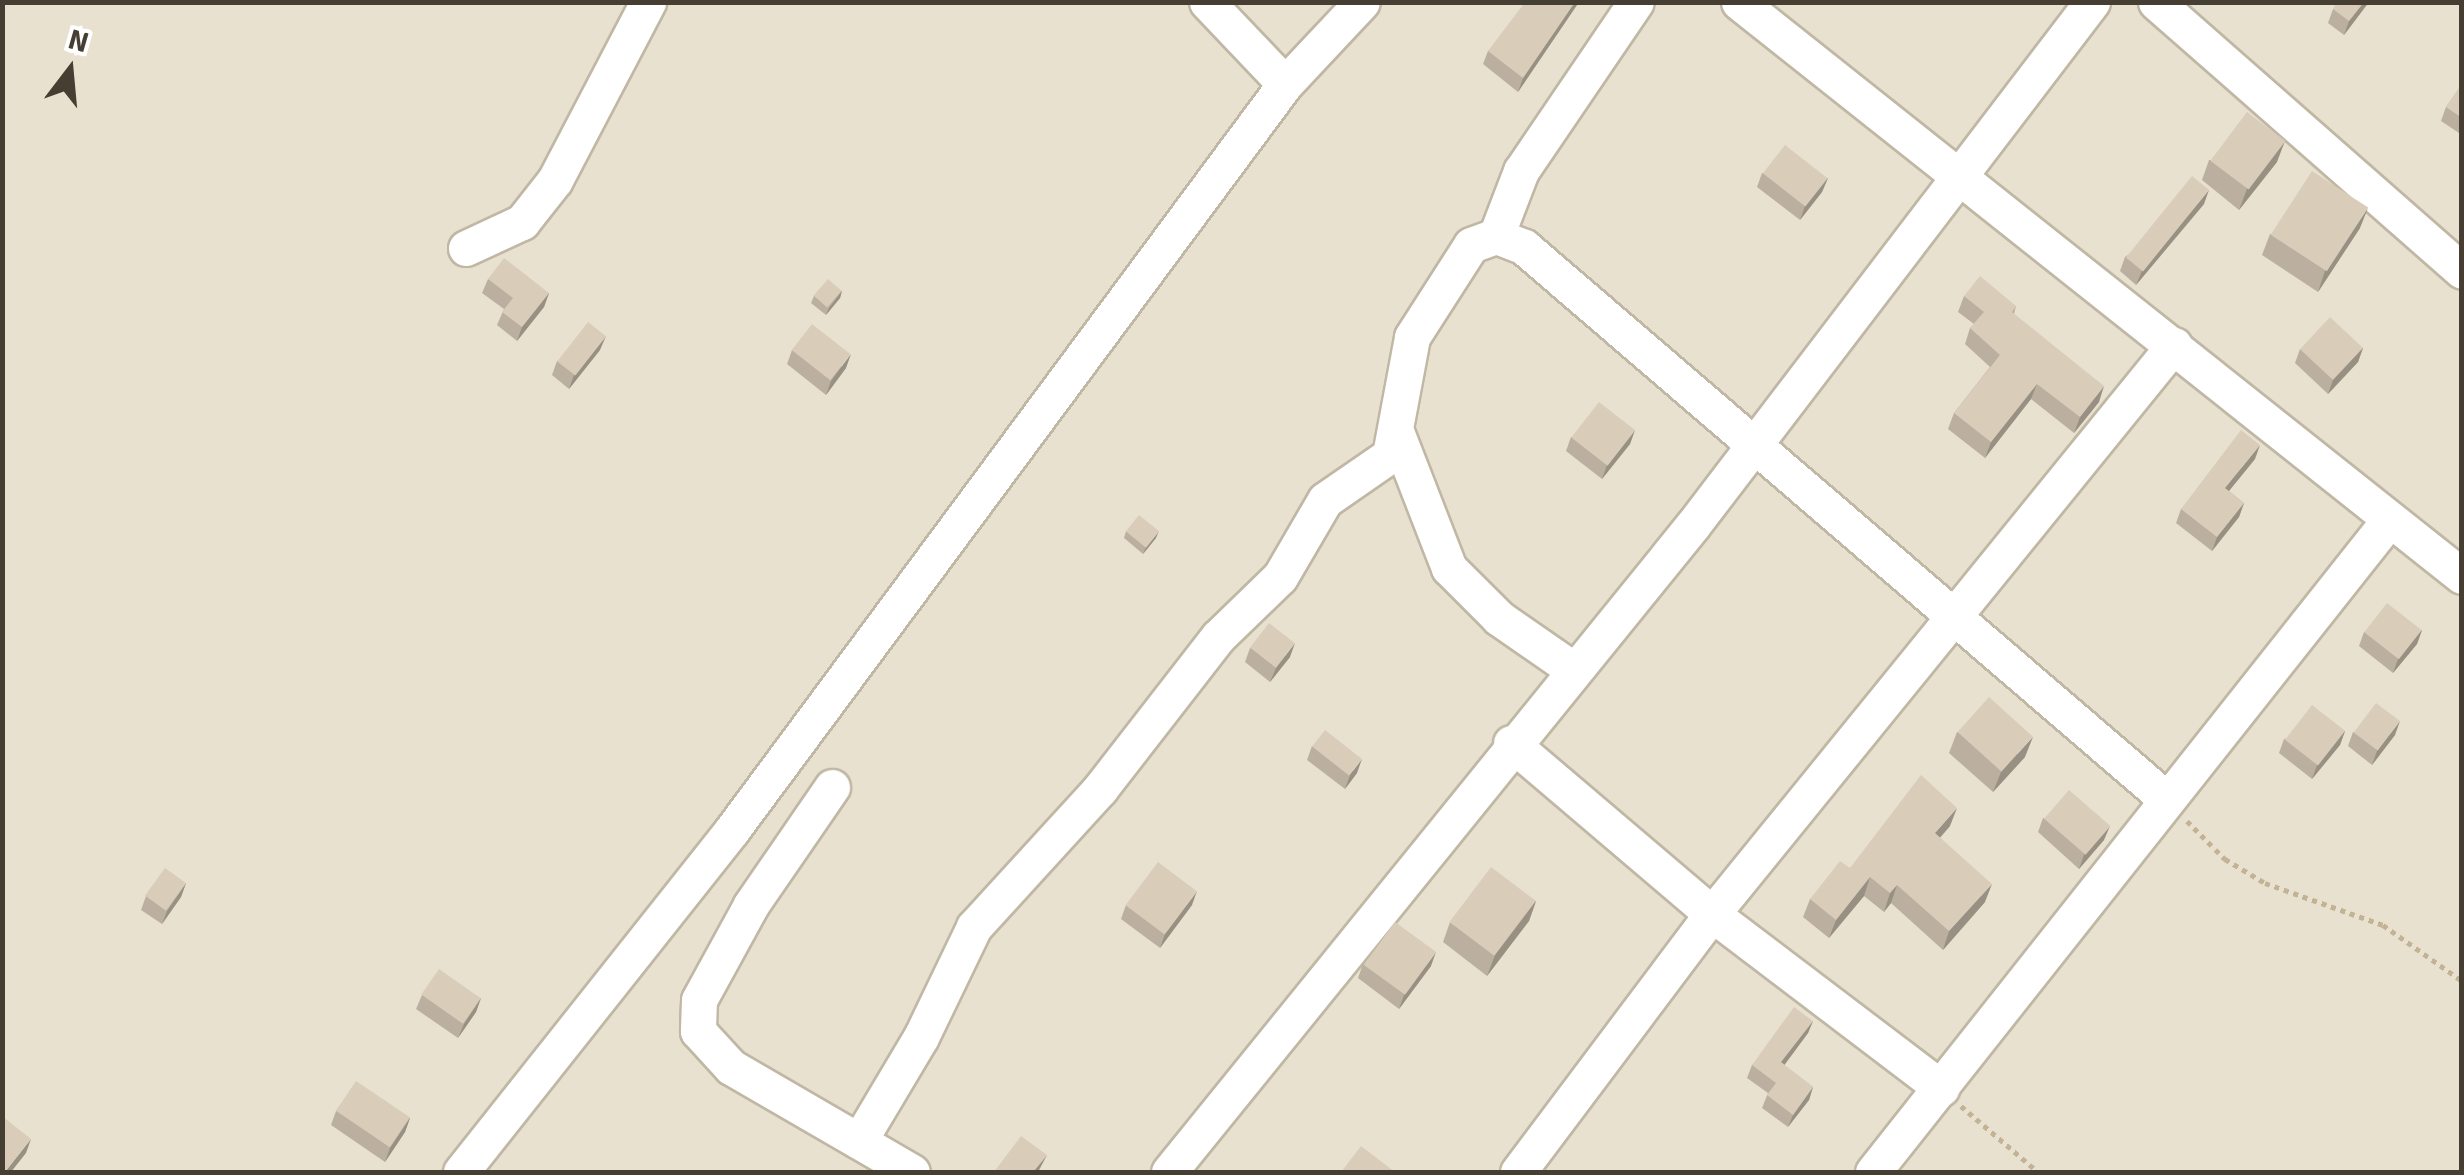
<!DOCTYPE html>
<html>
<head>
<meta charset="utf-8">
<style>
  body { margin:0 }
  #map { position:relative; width:2464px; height:1175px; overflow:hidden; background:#f3efe2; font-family:Signika,sans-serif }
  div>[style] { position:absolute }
  .residential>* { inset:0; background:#e8e1d0; transform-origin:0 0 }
  .path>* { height:5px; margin-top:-2.5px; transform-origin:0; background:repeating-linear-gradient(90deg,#c3b394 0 5px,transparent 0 10px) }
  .roads { filter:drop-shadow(2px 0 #c0b7a4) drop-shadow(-2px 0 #c0b7a4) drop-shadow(0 2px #c0b7a4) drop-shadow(0 -2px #c0b7a4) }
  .minor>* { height:35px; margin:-17.5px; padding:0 17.5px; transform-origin:17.5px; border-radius:17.5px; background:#fff }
  .wall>* { inset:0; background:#bbb0a0 }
  .shaded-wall>* { inset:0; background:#989082 }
  .building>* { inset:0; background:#d9cdba; transform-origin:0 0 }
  span { translate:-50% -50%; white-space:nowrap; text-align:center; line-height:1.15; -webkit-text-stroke:8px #fff; paint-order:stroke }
  .frame { position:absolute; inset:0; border:5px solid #463e32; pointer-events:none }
  .north { position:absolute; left:20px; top:20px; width:100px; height:100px; -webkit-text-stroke:8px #fff; paint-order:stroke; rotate:16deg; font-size:28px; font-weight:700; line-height:40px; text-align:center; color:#463e32 }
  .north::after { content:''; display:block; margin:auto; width:35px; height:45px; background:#463e32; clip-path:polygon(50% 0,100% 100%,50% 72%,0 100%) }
</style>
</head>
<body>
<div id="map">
  <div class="residential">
    <div style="left:3px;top:3px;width:2458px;height:1169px"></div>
  </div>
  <div class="path">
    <div style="left:2187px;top:821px;width:54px;rotate:45deg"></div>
    <div style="left:2225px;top:859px;width:47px;rotate:31deg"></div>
    <div style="left:2265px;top:883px;width:125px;rotate:19.6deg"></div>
    <div style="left:2383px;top:925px;width:97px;rotate:35.3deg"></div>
    <div style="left:1961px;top:1106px;width:101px;rotate:40.6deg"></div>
  </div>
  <div class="roads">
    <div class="minor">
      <div style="left:1207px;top:2px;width:113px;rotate:46.4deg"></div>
      <div style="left:1285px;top:84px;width:112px;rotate:-46.8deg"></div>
      <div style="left:1739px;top:2px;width:923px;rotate:38.45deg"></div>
      <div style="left:2156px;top:2px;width:407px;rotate:41.3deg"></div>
      <div style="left:1496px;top:236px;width:70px;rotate:-69deg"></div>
      <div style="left:1521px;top:171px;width:204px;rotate:-55.8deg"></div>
      <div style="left:466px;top:248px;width:62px;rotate:-24.9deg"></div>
      <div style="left:522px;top:222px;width:53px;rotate:-51.8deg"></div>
      <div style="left:555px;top:180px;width:201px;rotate:-62.4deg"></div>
      <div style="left:1397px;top:434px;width:144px;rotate:68.8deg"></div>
      <div style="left:1449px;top:568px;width:71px;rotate:45deg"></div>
      <div style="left:1499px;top:618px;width:91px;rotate:34.7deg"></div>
      <div style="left:1511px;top:743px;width:264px;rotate:40.4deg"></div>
      <div style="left:1712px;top:914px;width:288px;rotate:37.2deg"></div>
      <div style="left:832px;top:787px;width:143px;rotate:124.5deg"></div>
      <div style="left:751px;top:905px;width:108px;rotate:118.7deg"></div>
      <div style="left:699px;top:1000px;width:31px;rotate:92deg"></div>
      <div style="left:698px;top:1031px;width:49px;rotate:47.5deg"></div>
      <div style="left:731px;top:1067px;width:209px;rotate:30.1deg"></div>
      <div style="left:859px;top:1141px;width:121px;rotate:-59.2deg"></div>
      <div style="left:921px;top:1037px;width:122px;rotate:-64.3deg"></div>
      <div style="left:974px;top:927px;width:187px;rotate:-47.6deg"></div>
      <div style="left:1100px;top:789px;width:192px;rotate:-52.2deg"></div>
      <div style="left:1218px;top:637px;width:86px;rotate:-44.1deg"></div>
      <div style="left:1280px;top:577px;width:89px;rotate:-59.7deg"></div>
      <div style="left:1325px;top:500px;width:79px;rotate:-34.7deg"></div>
      <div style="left:1390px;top:455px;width:120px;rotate:-79.4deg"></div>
      <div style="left:1412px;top:337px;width:109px;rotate:-57.3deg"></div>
      <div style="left:1471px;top:245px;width:27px;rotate:-20deg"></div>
      <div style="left:1496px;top:236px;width:30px;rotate:21deg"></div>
      <div style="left:1524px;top:247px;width:845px;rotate:40.68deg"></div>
      <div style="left:461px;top:1172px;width:436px;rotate:-51.6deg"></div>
      <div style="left:732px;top:830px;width:929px;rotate:-53.45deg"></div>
      <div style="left:1169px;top:1172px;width:833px;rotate:-51deg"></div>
      <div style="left:1693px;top:525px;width:658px;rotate:-52.66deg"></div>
      <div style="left:1518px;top:1172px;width:323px;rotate:-53.1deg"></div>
      <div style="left:1712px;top:914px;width:733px;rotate:-50.93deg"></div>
      <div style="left:1873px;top:1172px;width:831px;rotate:-51.64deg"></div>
    </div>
  </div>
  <div class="wall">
    <div style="clip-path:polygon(1579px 2px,1518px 92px,1483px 64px,1488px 51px)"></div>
    <div style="clip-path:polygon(2369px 2px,2344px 35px,2328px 23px,2333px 9px)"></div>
    <div style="clip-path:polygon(2462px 84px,2462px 135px,2441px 121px,2446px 107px)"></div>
    <div style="clip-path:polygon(2209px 160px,2277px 162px,2239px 210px,2202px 180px)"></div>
    <div style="clip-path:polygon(1762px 173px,1828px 178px,1822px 192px,1800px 220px,1757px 187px)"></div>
    <div style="clip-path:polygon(2204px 204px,2136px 285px,2120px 271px,2125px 257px)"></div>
    <div style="clip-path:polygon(2360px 228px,2318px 292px,2262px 255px,2270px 234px)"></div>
    <div style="clip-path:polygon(488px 279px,549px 293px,544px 307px,517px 341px,497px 325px,504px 309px,482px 293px)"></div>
    <div style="clip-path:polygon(842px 291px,840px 298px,826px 315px,811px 303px,814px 296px)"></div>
    <div style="clip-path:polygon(1964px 296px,2016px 306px,2014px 314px,2099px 402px,2074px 433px,2031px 399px,1985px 458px,1948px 429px,1954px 413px,1990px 367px,1965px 344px,1970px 328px,1974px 324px,1958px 312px)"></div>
    <div style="clip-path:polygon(2363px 348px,2358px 362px,2328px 394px,2295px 363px,2300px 349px)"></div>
    <div style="clip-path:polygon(600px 350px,569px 389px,552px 375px,557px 361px)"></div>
    <div style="clip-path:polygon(792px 350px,846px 368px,826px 395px,787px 364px)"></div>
    <div style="clip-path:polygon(1635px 430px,1630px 444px,1602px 479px,1566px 451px,1571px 437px)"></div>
    <div style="clip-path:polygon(2255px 459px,2229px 491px,2244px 503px,2239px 517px,2212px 551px,2176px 523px,2181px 509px)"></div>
    <div style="clip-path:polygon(1126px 531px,1156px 538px,1143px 554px,1124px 538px)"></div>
    <div style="clip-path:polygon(2422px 630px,2417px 644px,2393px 673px,2359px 646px,2364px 632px)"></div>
    <div style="clip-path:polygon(1250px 648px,1290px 657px,1270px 682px,1245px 662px)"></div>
    <div style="clip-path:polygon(2345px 731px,2340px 745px,2312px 779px,2279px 753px,2284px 739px)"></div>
    <div style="clip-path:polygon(1957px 732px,2025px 757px,1993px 792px,1949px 753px)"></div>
    <div style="clip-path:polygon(2353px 732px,2395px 735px,2372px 765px,2348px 746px)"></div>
    <div style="clip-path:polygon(1312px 746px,1357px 773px,1345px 789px,1307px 760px)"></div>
    <div style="clip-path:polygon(2043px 818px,2104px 840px,2079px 869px,2038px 832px)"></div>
    <div style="clip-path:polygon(1950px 826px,1940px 838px,1985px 902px,1943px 950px,1891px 903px,1884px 912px,1864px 896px,1829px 938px,1803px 917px,1810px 899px,1850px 868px)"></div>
    <div style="clip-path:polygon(186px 883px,181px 897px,162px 924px,141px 910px,146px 896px)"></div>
    <div style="clip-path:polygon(1536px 901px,1529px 921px,1487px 976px,1443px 942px,1450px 922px)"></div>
    <div style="clip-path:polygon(1126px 905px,1192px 905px,1160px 948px,1121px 919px)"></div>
    <div style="clip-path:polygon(1363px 964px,1431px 966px,1399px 1009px,1358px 978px)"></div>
    <div style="clip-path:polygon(422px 995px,481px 998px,476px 1012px,458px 1038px,416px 1009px)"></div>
    <div style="clip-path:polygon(1813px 1021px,1808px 1033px,1784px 1065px,1813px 1087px,1809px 1100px,1788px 1127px,1762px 1108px,1768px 1093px,1747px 1078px,1752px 1065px)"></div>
    <div style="clip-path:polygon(336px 1111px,410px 1118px,405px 1132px,385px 1162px,331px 1125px)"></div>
  </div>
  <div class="shaded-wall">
    <div style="clip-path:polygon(1575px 2px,1579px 2px,1518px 92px,1523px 78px)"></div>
    <div style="clip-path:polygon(2364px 2px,2369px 2px,2344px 35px,2349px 21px)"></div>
    <div style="clip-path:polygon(2285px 141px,2277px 162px,2239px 210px,2247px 189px)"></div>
    <div style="clip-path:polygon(1828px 178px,1822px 192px,1800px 220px,1805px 206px)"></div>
    <div style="clip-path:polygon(2209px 190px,2204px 204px,2136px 285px,2142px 271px)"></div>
    <div style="clip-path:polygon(2368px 208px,2360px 228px,2318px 292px,2325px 271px)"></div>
    <div style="clip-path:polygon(842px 291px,840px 298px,826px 315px,829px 308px)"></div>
    <div style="clip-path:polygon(549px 293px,544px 307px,517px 341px,522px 327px)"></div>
    <div style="clip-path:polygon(606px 336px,600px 350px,569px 389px,574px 375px)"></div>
    <div style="clip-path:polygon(2363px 348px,2358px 362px,2328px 394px,2333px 380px)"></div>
    <div style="clip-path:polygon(851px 354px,846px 368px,826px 395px,831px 381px)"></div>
    <div style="clip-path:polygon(2037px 384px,2031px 399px,1985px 458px,1991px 442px)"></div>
    <div style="clip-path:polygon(2104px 386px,2099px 402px,2074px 433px,2080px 417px)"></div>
    <div style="clip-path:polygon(1635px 430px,1630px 444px,1602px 479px,1607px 465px)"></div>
    <div style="clip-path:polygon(2260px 445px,2255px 459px,2220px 502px,2225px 488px)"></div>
    <div style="clip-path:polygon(2244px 503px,2239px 517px,2212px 551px,2217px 537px)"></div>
    <div style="clip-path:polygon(1159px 531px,1156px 538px,1143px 554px,1146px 547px)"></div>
    <div style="clip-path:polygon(2422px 630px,2417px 644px,2393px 673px,2398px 659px)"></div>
    <div style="clip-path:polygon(1295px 643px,1290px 657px,1270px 682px,1276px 668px)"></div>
    <div style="clip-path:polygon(2400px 721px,2395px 735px,2372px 765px,2377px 751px)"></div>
    <div style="clip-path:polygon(2345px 731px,2340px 745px,2312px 779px,2317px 765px)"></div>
    <div style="clip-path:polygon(2033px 737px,2025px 757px,1993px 792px,2001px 772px)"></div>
    <div style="clip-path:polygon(1362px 759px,1357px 773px,1345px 789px,1350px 775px)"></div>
    <div style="clip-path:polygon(1957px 808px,1950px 826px,1928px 851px,1935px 833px)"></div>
    <div style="clip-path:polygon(2110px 826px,2104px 840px,2079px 869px,2084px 855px)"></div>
    <div style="clip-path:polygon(1870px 877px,1864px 896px,1829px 938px,1836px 920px)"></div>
    <div style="clip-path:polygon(186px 883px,181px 897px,162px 924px,167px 911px)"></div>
    <div style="clip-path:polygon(1992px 884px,1985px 902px,1943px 950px,1949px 931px)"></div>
    <div style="clip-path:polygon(1897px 885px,1891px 903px,1884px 912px,1890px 893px)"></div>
    <div style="clip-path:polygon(1197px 891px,1192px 905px,1160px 948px,1165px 934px)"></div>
    <div style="clip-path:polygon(1536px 901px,1529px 921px,1487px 976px,1495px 955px)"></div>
    <div style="clip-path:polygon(1436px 952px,1431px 966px,1399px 1009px,1404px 995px)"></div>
    <div style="clip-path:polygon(481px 998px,476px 1012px,458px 1038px,464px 1024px)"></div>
    <div style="clip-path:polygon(1813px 1021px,1808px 1033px,1777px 1075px,1781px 1062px)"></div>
    <div style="clip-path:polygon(1813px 1087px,1809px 1100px,1788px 1127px,1793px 1115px)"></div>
    <div style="clip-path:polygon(410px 1118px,405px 1132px,385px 1162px,390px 1148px)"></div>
    <div style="clip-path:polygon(31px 1139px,26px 1153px,11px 1172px,5px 1172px)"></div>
    <div style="clip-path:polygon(1047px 1155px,1038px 1172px,1033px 1172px)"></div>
  </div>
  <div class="building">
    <div style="clip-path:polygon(1525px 2px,1575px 2px,1523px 78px,1488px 51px)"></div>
    <div style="clip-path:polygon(2337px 2px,2364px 2px,2349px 21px,2333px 9px)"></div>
    <div style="clip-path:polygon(2462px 84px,2462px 118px,2446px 107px)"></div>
    <div style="left:2247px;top:112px;width:48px;height:61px;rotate:37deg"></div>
    <div style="left:1785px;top:145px;width:54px;height:36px;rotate:38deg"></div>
    <div style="left:2312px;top:171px;width:67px;height:76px;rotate:33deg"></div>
    <div style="left:2192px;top:176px;width:22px;height:105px;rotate:39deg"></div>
    <div style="clip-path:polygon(504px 258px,549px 293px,522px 327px,502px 312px,513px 298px,488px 279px)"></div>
    <div style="clip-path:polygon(1980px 276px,2016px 306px,2012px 312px,2104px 386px,2080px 417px,2037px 384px,1991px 442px,1954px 413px,2000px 355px,1970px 328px,1984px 312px,1964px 296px)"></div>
    <div style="left:828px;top:279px;width:18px;height:22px;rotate:41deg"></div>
    <div style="left:2330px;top:317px;width:45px;height:44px;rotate:43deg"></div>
    <div style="left:588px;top:322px;width:23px;height:50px;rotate:38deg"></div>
    <div style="left:812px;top:324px;width:49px;height:33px;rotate:38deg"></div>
    <div style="left:1599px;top:402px;width:46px;height:45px;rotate:38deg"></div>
    <div style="clip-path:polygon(2241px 430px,2260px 445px,2225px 488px,2244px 503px,2217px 537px,2181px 509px)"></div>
    <div style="left:1139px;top:515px;width:26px;height:21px;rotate:39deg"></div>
    <div style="left:2387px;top:603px;width:44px;height:37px;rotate:38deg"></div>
    <div style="left:1269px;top:623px;width:33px;height:31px;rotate:38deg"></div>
    <div style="left:1989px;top:697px;width:59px;height:47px;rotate:42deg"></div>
    <div style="left:2376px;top:703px;width:30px;height:37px;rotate:37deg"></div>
    <div style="left:2312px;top:705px;width:42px;height:44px;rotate:38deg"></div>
    <div style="left:1325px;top:730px;width:47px;height:21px;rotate:38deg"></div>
    <div style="clip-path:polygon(1921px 775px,1957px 808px,1935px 833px,1992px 884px,1949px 931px,1897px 885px,1890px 893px,1870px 877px,1836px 920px,1810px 899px,1840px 861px,1850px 868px)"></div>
    <div style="left:2069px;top:790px;width:55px;height:38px;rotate:41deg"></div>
    <div style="left:1158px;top:862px;width:49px;height:54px;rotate:37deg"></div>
    <div style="left:1491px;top:867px;width:56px;height:69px;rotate:37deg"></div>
    <div style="left:165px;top:868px;width:26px;height:34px;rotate:36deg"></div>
    <div style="left:1395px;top:922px;width:51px;height:53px;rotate:36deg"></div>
    <div style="left:439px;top:969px;width:51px;height:31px;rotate:35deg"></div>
    <div style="clip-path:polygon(1794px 1007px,1813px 1021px,1781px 1062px,1813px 1087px,1793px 1115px,1767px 1095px,1776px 1083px,1752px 1065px)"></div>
    <div style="left:356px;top:1081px;width:65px;height:36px;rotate:34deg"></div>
    <div style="clip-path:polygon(2px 1116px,31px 1139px,5px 1172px,2px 1172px)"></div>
    <div style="clip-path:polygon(1021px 1136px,1047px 1155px,1033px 1172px,994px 1172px)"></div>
    <div style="clip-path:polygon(1361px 1146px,1395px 1172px,1341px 1172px)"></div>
  </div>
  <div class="frame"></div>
  <div class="north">N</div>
</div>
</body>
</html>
